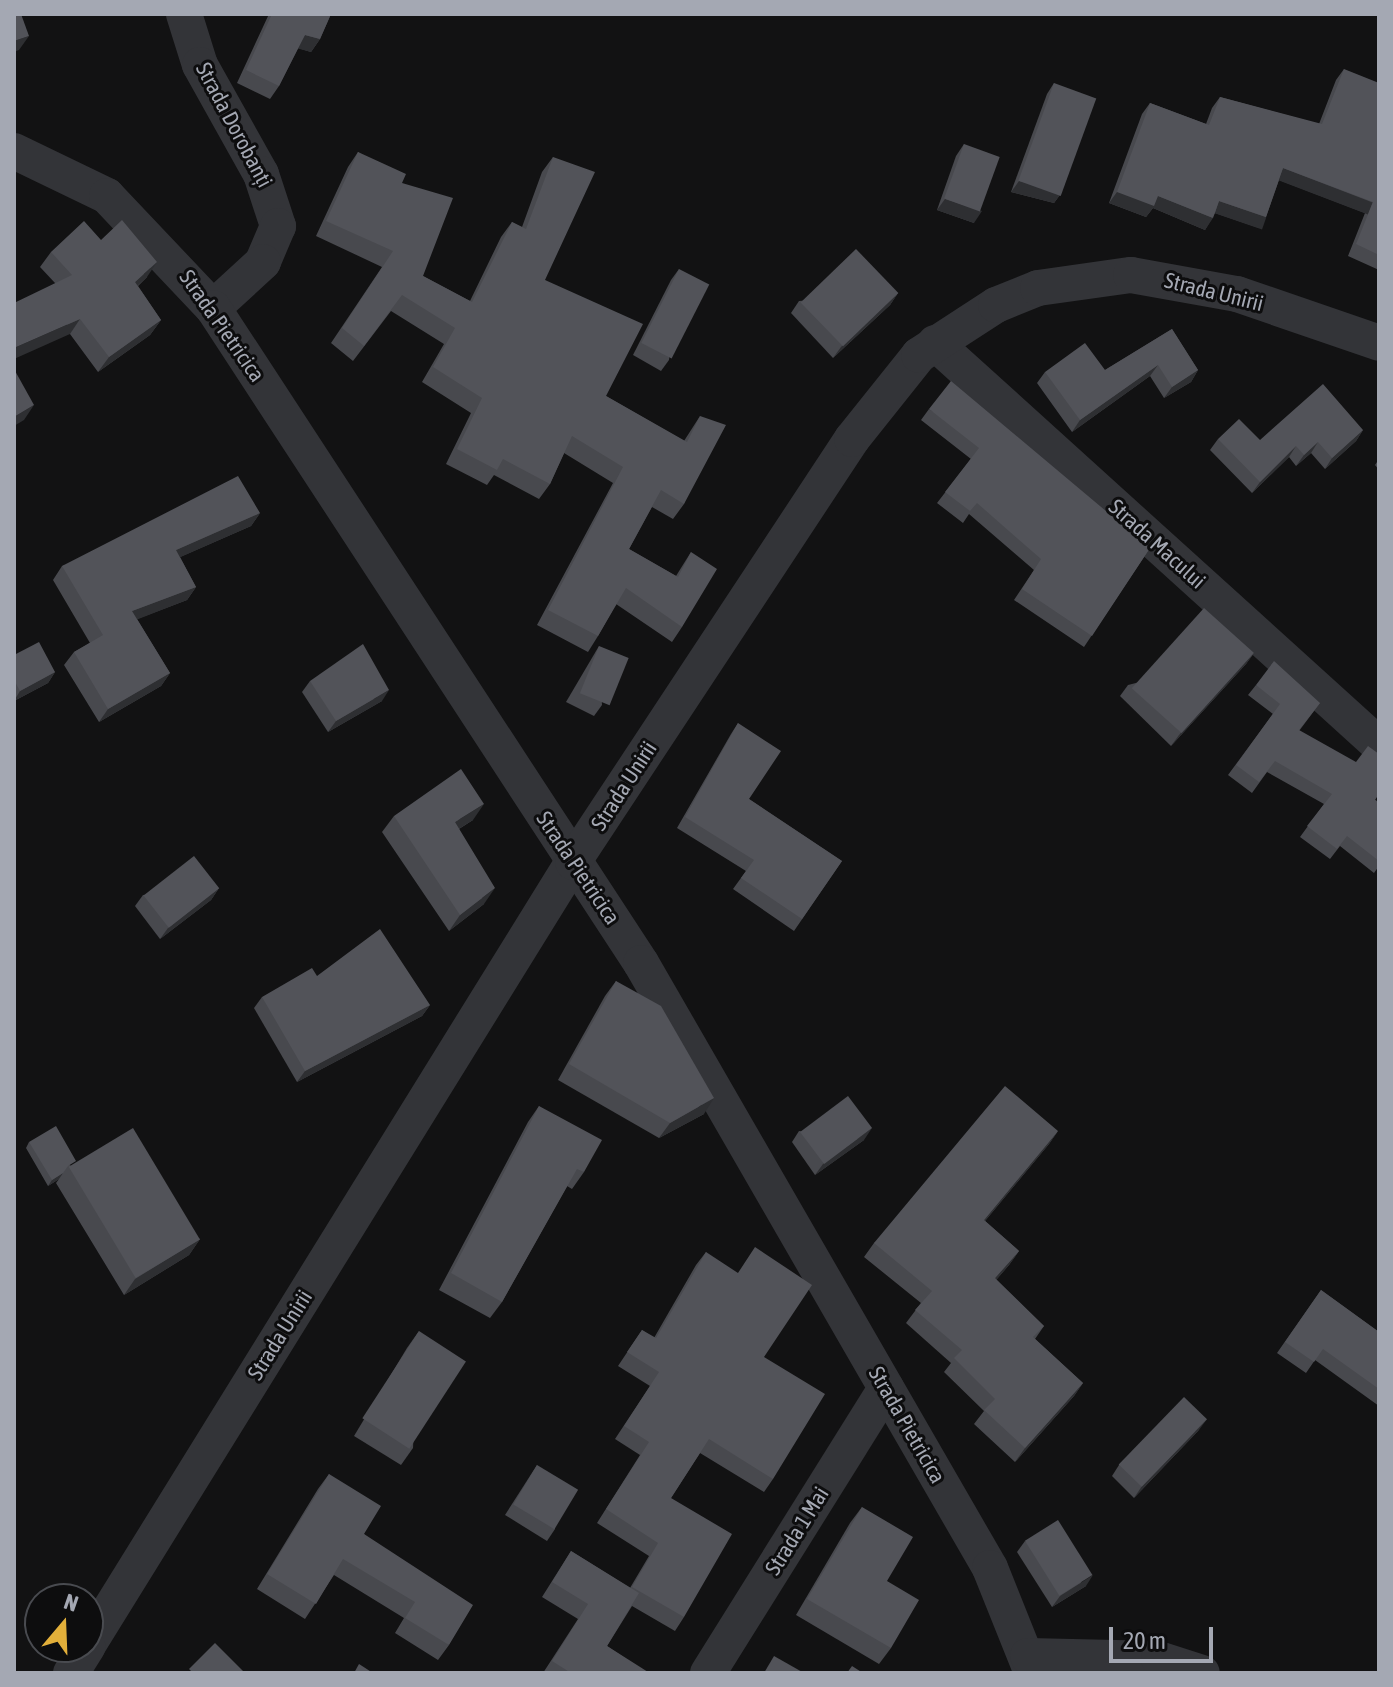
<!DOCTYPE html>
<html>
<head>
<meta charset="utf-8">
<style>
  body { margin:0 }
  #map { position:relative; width:1393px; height:1687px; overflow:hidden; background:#121213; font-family:"Asap Condensed",sans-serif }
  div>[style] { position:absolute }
  .street>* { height:36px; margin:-18px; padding:0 18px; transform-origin:18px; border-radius:18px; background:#333438 }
  .wall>* { inset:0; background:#48494e }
  .shaded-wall>* { inset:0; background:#2e2f32; transform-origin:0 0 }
  .building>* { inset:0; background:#525359; transform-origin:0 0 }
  span { translate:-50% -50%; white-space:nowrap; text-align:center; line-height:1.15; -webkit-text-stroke:6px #0d0d0e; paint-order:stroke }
  .street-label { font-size:22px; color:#a4a8b3 }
  .frame { position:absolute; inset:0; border:16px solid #a4a8b3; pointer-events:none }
  .north { position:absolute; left:24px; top:1583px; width:80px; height:80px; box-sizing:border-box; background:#0d0d0e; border:2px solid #494b50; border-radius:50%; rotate:19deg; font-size:22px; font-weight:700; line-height:32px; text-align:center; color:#a4a8b3 }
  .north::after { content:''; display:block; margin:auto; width:28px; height:36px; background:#e2af3a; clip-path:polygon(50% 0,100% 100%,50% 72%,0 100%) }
  .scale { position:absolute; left:1109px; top:1627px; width:104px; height:36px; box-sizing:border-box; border:4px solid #a4a8b3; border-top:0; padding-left:10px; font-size:24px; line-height:28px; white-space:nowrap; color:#a4a8b3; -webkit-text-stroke:6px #0d0d0e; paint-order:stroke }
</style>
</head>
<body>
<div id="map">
  <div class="street">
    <div style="left:184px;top:14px;width:53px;rotate:72.6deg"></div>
    <div style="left:200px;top:65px;width:125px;rotate:60.8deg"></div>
    <div style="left:261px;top:174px;width:55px;rotate:71.9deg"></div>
    <div style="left:278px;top:226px;width:39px;rotate:113deg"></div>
    <div style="left:263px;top:262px;width:68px;rotate:137.4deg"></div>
    <div style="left:14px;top:151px;width:103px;rotate:25.8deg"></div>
    <div style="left:107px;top:196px;width:154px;rotate:46.6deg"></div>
    <div style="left:213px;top:308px;width:782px;rotate:56.84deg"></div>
    <div style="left:641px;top:963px;width:698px;rotate:60.02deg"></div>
    <div style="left:990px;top:1568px;width:113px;rotate:68.2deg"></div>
    <div style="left:935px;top:343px;width:599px;rotate:42.16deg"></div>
    <div style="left:88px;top:1645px;width:921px;rotate:-58.23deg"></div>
    <div style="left:573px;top:862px;width:507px;rotate:-56.59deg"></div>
    <div style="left:852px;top:439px;width:107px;rotate:-51.4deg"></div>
    <div style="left:919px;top:355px;width:92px;rotate:-33deg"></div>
    <div style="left:996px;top:305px;width:45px;rotate:-22deg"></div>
    <div style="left:1038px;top:288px;width:94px;rotate:-8deg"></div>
    <div style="left:1131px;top:275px;width:108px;rotate:10.2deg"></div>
    <div style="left:1237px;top:294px;width:150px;rotate:19deg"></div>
    <div style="left:1028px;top:1656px;width:131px;rotate:1.3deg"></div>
    <div style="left:1159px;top:1659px;width:45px;rotate:18deg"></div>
    <div style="left:71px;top:1673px;width:31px;rotate:-58deg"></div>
    <div style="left:708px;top:1673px;width:336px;rotate:-58deg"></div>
  </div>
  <div class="wall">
    <div style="clip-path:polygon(269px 14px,331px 14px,320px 39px,311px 52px,298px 48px,279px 86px,270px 99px,237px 83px)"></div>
    <div style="clip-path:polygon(1344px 69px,1377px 165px,1379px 166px,1379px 270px,1348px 256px,1365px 213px,1279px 180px,1266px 217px,1259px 228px,1215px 213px,1205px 230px,1153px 208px,1146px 217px,1109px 203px,1142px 114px,1150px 103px,1206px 124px,1212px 108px,1220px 97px,1319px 124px,1336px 80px)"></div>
    <div style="clip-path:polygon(1054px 83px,1062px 192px,1054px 203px,1011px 192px,1047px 94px)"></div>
    <div style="clip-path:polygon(964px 144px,974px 223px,937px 210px,956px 156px)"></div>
    <div style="clip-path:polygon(358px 152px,402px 183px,423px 276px,470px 301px,501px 237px,512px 222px,522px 227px,542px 172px,553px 157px,545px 280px,606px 396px,684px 441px,700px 416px,684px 504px,673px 519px,652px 507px,629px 549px,676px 576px,691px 552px,682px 627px,672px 642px,616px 604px,598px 636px,588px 652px,537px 625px,613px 483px,564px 453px,550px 484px,539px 499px,494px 475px,487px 485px,446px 464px,471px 413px,422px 382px,444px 344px,391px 311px,353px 361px,331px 343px,382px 267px,316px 236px,348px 167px)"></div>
    <div style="clip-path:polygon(101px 240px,147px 277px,138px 286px,161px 320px,150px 335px,98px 372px,70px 334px,55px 283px,40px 267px,51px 252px)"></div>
    <div style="clip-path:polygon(679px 269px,669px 360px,661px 371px,633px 355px,671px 280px)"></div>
    <div style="clip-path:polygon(898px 293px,890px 305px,833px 358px,791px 313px,799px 301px)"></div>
    <div style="clip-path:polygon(1172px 329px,1198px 370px,1191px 382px,1164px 398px,1150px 376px,1072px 432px,1037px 383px,1045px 372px,1105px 370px)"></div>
    <div style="clip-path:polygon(929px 409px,1150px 548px,1084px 647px,1014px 600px,1034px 570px,969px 514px,963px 523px,937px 503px,971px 459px,921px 420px)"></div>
    <div style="clip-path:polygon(1363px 430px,1356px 441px,1325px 469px,1311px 453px,1296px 466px,1289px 457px,1252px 493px,1210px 450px,1218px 439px,1260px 440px)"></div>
    <div style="clip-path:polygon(1379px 459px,1379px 470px,1375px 465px)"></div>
    <div style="clip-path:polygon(260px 513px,251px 526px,180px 557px,196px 587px,187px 600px,137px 619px,170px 673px,161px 686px,99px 722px,64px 665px,74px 652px,90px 643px,53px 580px,62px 566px)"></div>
    <div style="clip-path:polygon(599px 646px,602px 705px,594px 716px,566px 702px)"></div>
    <div style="clip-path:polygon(1254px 653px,1246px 664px,1171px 746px,1120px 696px,1128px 685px)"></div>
    <div style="clip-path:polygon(14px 655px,55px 672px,48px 683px,14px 701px)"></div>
    <div style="clip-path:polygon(310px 681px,382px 701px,328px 732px,302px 692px)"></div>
    <div style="clip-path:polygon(1256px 685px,1320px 703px,1299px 731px,1379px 803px,1379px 866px,1374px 873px,1340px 846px,1330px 859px,1300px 837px,1324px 804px,1267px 772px,1252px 793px,1228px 775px,1273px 714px,1248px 695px)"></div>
    <div style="clip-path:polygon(738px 723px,749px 799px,842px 861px,794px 931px,733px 889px,746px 871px,677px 828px,731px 734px)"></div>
    <div style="clip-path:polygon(394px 816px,473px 820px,459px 829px,484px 904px,449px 931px,382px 832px)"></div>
    <div style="clip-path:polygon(219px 888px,211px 900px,160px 939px,135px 906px,143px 895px)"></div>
    <div style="clip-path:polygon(616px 981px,704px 1114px,659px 1138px,558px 1080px,605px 996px)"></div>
    <div style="clip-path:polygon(262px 997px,430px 1005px,422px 1016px,297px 1082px,254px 1008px)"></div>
    <div style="clip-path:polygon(539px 1106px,584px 1172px,572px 1189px,567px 1186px,502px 1302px,490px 1318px,439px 1290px,528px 1122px)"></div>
    <div style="clip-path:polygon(799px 1131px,864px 1140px,815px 1175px,792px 1142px)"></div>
    <div style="clip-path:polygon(1058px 1131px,1049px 1144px,985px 1221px,1019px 1251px,1009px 1265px,996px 1280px,1044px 1326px,1035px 1339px,1083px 1383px,1074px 1396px,1015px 1462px,974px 1424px,984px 1411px,944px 1372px,951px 1363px,906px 1323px,921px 1303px,864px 1257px,874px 1243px)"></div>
    <div style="clip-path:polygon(29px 1142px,200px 1239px,189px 1255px,124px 1295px,56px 1183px,59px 1179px,48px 1186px,26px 1148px)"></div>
    <div style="clip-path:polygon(706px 1252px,764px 1357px,773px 1479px,764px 1492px,700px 1453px,671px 1498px,684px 1617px,675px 1631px,632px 1606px,607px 1646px,647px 1673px,543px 1673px,578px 1619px,542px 1597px,571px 1551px,630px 1588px,649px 1556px,597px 1523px,640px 1455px,615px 1439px,650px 1386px,618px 1366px,642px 1330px,654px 1338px,696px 1265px)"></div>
    <div style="clip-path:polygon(1321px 1290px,1379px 1332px,1379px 1406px,1315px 1360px,1306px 1373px,1277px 1353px)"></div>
    <div style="clip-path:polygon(419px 1331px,413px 1448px,401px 1465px,354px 1436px,407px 1348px)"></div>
    <div style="clip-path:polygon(1199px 1430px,1134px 1498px,1112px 1476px,1119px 1465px)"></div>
    <div style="clip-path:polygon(537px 1465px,555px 1529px,547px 1541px,505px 1515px)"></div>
    <div style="clip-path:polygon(329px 1474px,364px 1534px,449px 1645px,438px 1660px,395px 1633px,404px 1618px,334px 1575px,305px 1619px,257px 1589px,318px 1489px)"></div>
    <div style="clip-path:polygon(862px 1507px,887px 1581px,891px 1648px,879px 1664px,796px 1615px,850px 1523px)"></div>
    <div style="clip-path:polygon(1025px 1541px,1086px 1586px,1052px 1607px,1017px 1552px)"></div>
  </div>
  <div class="shaded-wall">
    <div style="clip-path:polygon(305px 35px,320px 39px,311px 52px,296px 48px)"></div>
    <div style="clip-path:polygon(29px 36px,19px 50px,14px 52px,14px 41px)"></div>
    <div style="left:1283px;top:168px;width:96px;height:13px;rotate:21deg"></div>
    <div style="clip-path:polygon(1019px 181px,1062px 192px,1054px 203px,1011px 192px)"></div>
    <div style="clip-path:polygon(1117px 192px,1158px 196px,1213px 218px,1205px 230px,1153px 208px,1146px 217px,1109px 203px)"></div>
    <div style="clip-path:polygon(945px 199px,982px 211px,974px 223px,937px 210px)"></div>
    <div style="left:1219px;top:201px;width:50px;height:13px;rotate:19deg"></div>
    <div style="clip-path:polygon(157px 262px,147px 277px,125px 297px,135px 282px)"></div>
    <div style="clip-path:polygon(898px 293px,890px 305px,833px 358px,841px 347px)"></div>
    <div style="clip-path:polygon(80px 319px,70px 334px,14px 359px,14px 348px)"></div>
    <div style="clip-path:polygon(161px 320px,150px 335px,98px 372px,109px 357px)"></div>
    <div style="clip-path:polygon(1158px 365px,1150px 376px,1072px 432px,1080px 420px)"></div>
    <div style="clip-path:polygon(1198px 370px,1191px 382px,1164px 398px,1172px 387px)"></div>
    <div style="clip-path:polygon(34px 405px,24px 420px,14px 426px,14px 417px)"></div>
    <div style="clip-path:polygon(1363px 430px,1356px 441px,1325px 469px,1332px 458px)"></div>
    <div style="clip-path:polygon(1318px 442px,1311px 453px,1296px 466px,1304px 455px)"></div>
    <div style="clip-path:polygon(1296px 446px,1289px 457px,1252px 493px,1260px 482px)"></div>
    <div style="clip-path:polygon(260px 513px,251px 526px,167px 563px,176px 550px)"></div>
    <div style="clip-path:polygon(196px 587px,187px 600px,123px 625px,132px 611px)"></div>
    <div style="clip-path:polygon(1254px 653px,1246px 664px,1171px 746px,1179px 735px)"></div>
    <div style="clip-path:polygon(55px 672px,48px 683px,14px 701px,20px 691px)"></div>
    <div style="clip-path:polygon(170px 673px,161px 686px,99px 722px,108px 709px)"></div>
    <div style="clip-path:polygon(389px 690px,382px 701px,328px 732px,336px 721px)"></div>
    <div style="clip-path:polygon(484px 804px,473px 820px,444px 838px,455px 822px)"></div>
    <div style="clip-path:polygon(219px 888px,211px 900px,160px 939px,168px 928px)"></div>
    <div style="clip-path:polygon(495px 888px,484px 904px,449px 931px,460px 915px)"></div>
    <div style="clip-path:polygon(430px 1005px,422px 1016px,297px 1082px,305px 1071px)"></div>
    <div style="clip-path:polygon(714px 1098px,704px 1114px,659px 1138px,670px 1123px)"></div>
    <div style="clip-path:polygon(872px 1128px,864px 1140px,815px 1175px,823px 1164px)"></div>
    <div style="clip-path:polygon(1058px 1131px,1049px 1144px,974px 1234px,984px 1220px)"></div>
    <div style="clip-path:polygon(63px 1173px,59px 1179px,48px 1186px,52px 1180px)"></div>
    <div style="clip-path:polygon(200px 1239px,189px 1255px,124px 1295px,135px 1279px)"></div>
    <div style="clip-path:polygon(1019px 1251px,1009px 1265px,986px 1292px,995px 1278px)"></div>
    <div style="clip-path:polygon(1083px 1383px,1074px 1396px,1015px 1462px,1025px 1448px)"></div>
    <div style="clip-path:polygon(1207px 1419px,1199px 1430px,1134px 1498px,1142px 1486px)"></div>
    <div style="clip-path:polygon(1093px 1575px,1086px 1586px,1052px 1607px,1060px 1596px)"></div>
  </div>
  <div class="building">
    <div style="clip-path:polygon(14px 14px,21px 14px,29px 36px,14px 41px)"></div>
    <div style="clip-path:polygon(272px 14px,331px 14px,320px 39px,305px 35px,279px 86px,246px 70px)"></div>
    <div style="clip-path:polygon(1344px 69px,1379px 83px,1379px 159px,1377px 165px,1379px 166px,1379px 255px,1356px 244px,1373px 202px,1283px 168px,1266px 217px,1219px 201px,1213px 218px,1158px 196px,1154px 206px,1117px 192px,1150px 103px,1209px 125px,1220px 97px,1322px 124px)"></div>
    <div style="left:1054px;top:83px;width:45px;height:104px;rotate:20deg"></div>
    <div style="left:964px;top:144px;width:38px;height:58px;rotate:20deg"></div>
    <div style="clip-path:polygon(358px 152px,406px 174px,402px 183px,453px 198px,423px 276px,472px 302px,512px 222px,526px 229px,553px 157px,595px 172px,545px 280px,643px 324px,606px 396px,687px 442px,700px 416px,726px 425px,684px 504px,661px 490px,629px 549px,678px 577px,691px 552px,717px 569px,682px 627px,626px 588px,598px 636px,548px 610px,623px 467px,572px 436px,550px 484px,503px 459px,497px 470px,457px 449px,482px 398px,433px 367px,455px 328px,402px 295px,364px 346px,342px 328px,393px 251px,326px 221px)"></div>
    <div style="clip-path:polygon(122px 220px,157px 262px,135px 282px,161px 320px,109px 357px,80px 319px,14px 348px,14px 303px,72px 275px,51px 252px,84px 221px,101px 240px)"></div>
    <div style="left:856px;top:249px;width:61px;height:77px;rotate:46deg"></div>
    <div style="left:679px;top:269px;width:34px;height:83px;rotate:27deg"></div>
    <div style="clip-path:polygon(1172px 329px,1198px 370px,1172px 387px,1158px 365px,1080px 420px,1045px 372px,1085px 343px,1105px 370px)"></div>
    <div style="clip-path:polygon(14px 369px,34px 405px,14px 417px)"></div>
    <div style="clip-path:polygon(951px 381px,1150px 548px,1092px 636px,1022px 589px,1041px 559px,977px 503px,970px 511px,945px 492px,979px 448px,929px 409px)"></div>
    <div style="clip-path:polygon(1323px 384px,1363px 430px,1332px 458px,1318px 442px,1304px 455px,1296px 446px,1260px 482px,1218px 439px,1239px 419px,1260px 440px)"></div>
    <div style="clip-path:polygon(238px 476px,260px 513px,176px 550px,196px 587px,132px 611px,170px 673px,108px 709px,74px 652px,103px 635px,62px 566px)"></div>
    <div style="left:1204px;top:608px;width:67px;height:108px;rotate:42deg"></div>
    <div style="clip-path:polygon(39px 642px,55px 672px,20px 691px,14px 680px,14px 655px)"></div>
    <div style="clip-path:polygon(363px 644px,389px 690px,336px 721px,310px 681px)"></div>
    <div style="left:599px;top:646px;width:32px;height:51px;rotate:22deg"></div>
    <div style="clip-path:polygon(1274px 661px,1320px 703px,1299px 730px,1356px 762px,1368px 746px,1379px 754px,1379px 794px,1375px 800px,1379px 803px,1379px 861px,1347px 836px,1337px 849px,1307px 826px,1332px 794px,1275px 761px,1259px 782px,1236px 765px,1280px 704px,1256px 685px)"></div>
    <div style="clip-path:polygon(738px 723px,781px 751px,749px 799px,842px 861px,802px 919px,741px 878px,754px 860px,685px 817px)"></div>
    <div style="clip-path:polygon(461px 769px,484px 804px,455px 822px,495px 888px,460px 915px,394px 816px)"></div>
    <div style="left:194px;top:856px;width:41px;height:64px;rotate:52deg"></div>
    <div style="clip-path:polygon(380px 929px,430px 1005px,305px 1071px,262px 997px,312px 968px,317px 976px)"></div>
    <div style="clip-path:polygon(616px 981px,661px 1006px,714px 1098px,670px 1123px,569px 1064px)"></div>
    <div style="clip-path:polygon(1005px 1086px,1058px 1131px,984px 1220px,1019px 1251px,995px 1278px,1044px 1326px,1033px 1337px,1083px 1383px,1025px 1448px,984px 1410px,995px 1399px,954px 1358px,962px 1350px,915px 1310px,932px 1291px,874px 1243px)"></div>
    <div style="left:848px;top:1096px;width:40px;height:60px;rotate:53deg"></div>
    <div style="clip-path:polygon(539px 1106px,602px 1140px,584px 1172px,577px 1169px,502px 1302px,451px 1273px)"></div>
    <div style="clip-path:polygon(56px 1126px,76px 1161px,68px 1166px,63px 1173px,52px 1180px,29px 1142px)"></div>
    <div style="left:133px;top:1128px;width:130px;height:75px;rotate:59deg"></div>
    <div style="clip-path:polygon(755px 1247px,812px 1285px,764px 1357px,825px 1394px,773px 1479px,709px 1439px,671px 1498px,732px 1534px,684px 1617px,632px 1587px,658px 1543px,606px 1509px,649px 1442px,624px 1426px,659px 1372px,627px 1352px,642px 1330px,656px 1338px,706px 1252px,738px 1273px)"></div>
    <div style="clip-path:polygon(1321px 1290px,1379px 1332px,1379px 1389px,1323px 1349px,1314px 1362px,1285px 1342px)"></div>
    <div style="left:419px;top:1331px;width:56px;height:104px;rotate:33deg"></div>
    <div style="left:1184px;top:1397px;width:32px;height:94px;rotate:44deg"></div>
    <div style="left:537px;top:1465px;width:48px;height:46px;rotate:31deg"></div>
    <div style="clip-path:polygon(329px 1474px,381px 1506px,364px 1534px,473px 1605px,449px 1645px,405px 1618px,415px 1602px,343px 1559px,316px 1604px,267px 1574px)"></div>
    <div style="clip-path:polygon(862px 1507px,913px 1537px,887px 1581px,919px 1600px,891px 1648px,807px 1599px)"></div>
    <div style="left:1058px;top:1520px;width:65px;height:39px;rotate:58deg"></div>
    <div style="clip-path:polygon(571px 1551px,639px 1593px,607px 1646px,648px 1672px,647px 1673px,571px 1673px,552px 1661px,588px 1604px,552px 1582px)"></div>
    <div style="clip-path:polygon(215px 1643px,245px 1673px,193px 1673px,189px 1669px)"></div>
    <div style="clip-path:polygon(774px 1656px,804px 1673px,764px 1673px)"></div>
    <div style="clip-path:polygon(359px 1664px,373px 1673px,354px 1673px)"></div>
    <div style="clip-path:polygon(852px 1666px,863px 1673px,847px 1673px)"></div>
  </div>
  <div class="street-label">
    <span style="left:234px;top:125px;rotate:62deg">Strada Dorobanți</span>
    <span style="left:1214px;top:292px;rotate:14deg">Strada Unirii</span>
    <span style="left:222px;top:326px;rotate:55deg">Strada Pietricica</span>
    <span style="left:1157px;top:544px;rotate:42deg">Strada Macului</span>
    <span style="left:624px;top:786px;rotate:-57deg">Strada Unirii</span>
    <span style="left:578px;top:868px;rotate:56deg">Strada Pietricica</span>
    <span style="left:280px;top:1335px;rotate:-58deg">Strada Unirii</span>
    <span style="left:907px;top:1425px;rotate:60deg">Strada Pietricica</span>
    <span style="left:797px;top:1531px;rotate:-58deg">Strada 1 Mai</span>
  </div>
  <div class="frame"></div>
  <div class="north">N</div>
  <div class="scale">20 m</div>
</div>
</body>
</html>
